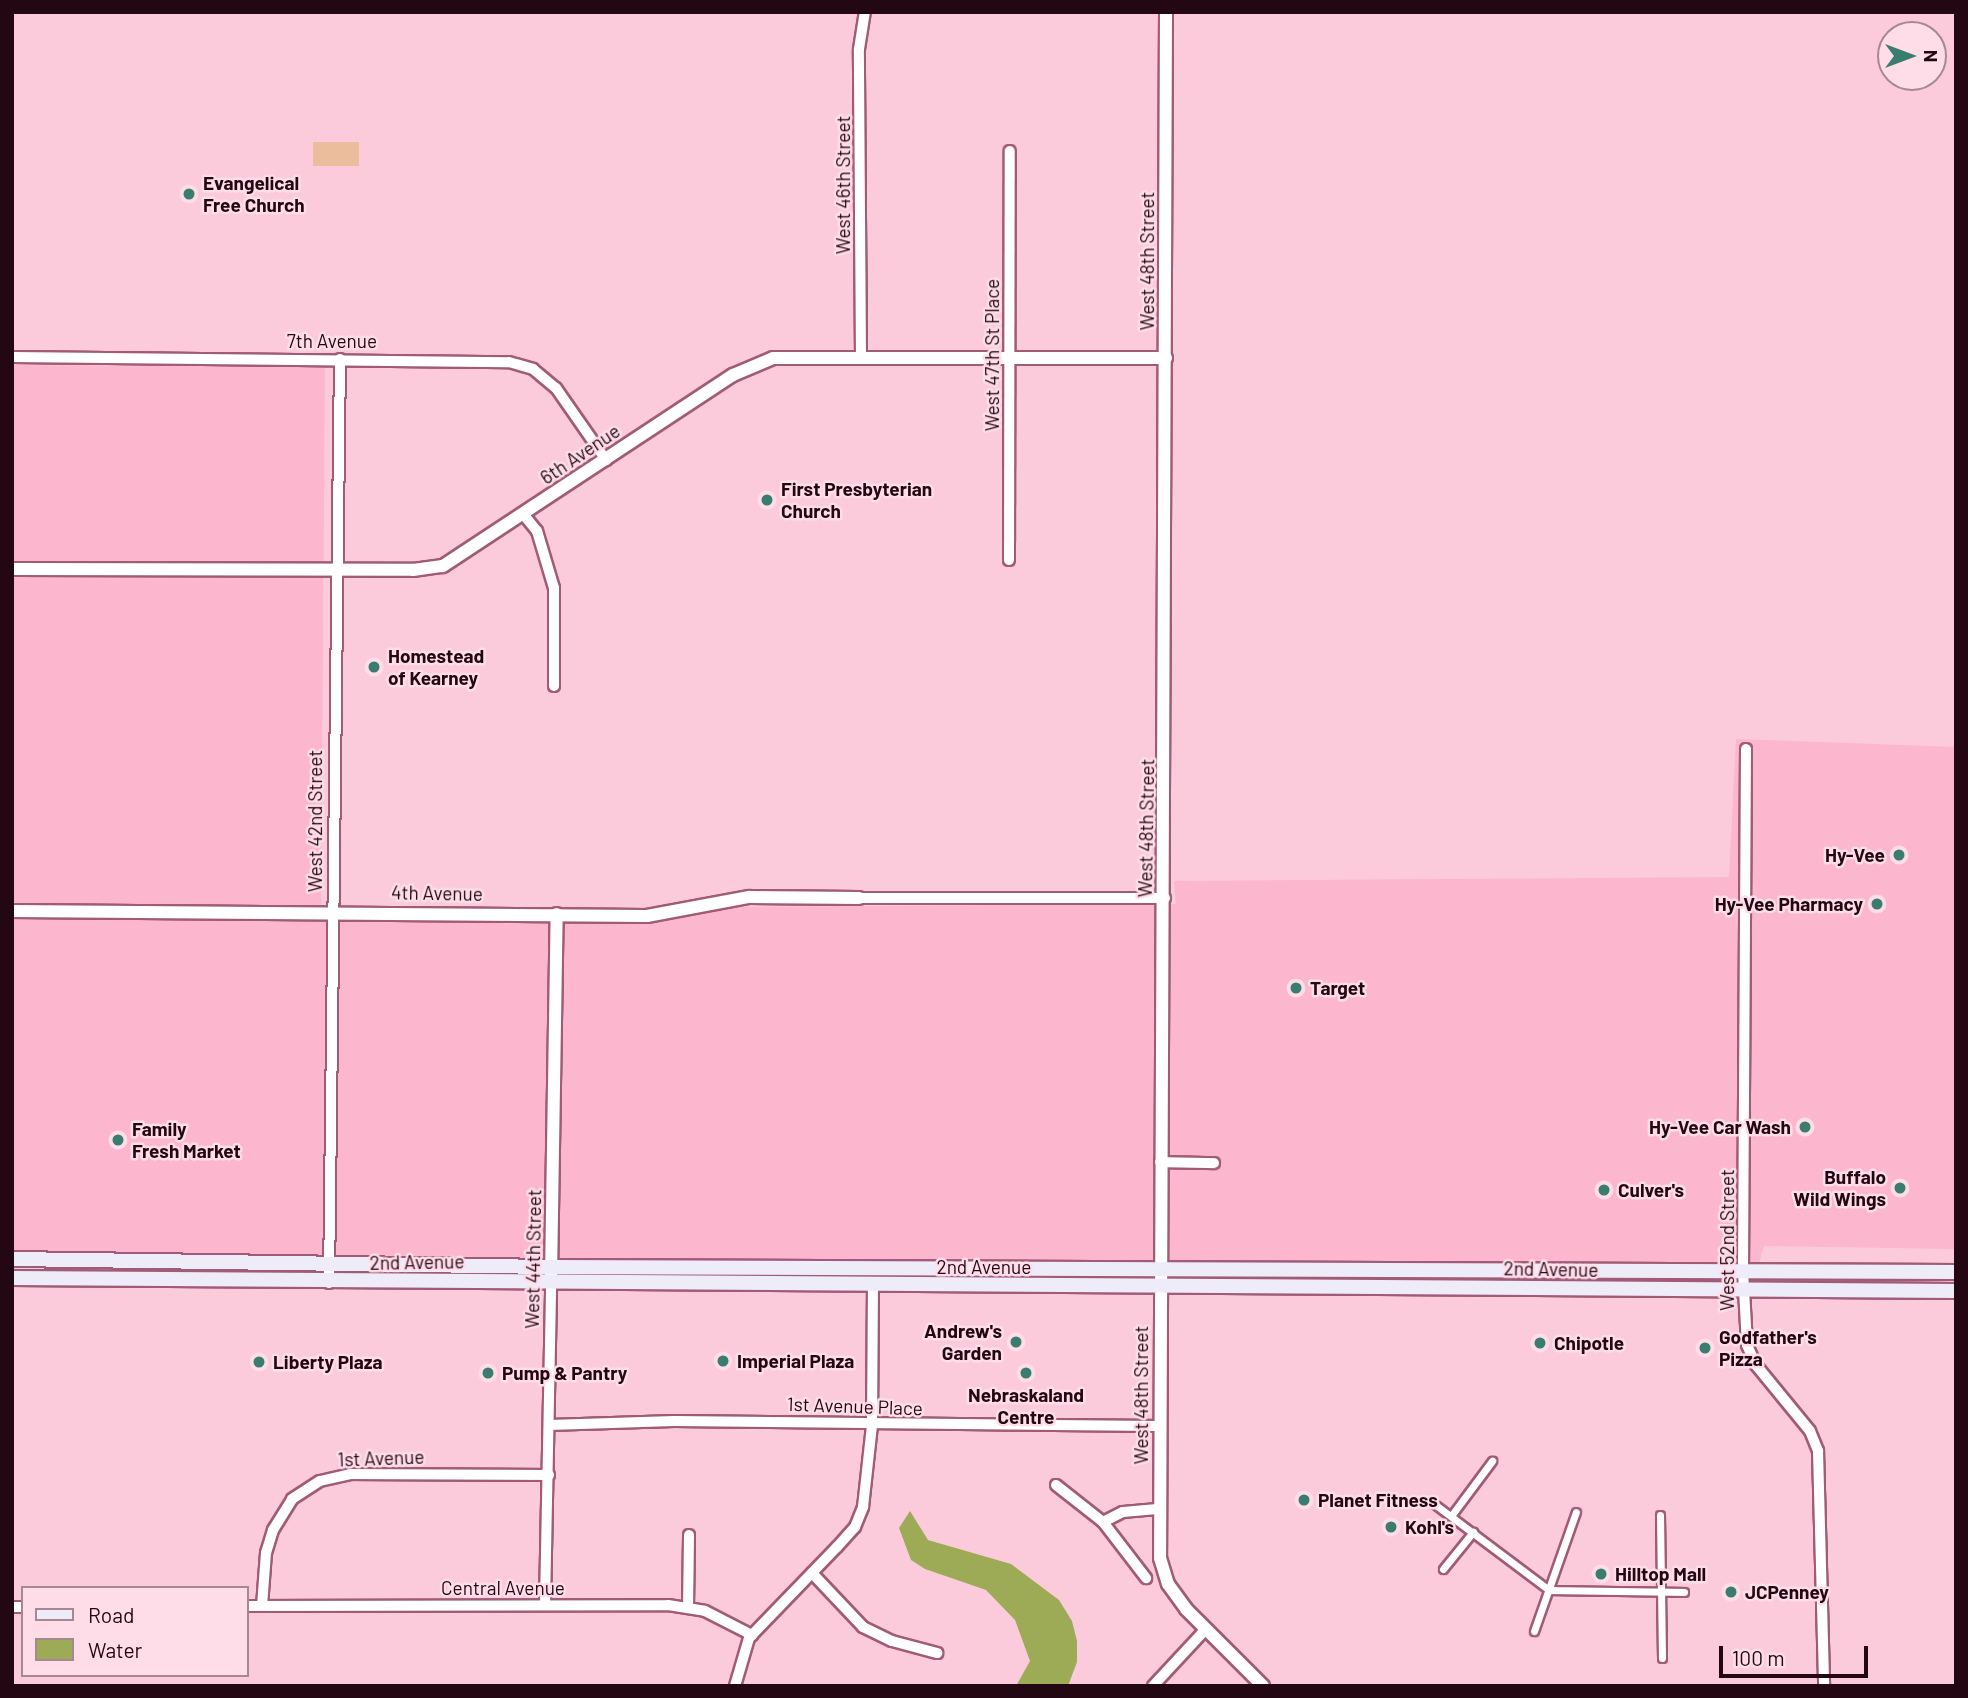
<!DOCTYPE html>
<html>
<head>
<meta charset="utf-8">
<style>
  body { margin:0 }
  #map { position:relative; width:1968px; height:1698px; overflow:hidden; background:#fbcbdb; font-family:Barlow,sans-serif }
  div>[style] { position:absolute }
  .built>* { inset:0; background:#fcb6ce }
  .green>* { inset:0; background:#ebbd9d; transform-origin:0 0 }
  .water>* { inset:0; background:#9eab56 }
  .roads { filter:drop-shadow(2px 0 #a15b76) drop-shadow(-2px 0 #a15b76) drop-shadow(0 2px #a15b76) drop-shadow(0 -2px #a15b76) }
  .pedestrian>* { height:7px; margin:-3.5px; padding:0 3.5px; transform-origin:3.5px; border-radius:3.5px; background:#fff }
  .minor>* { height:10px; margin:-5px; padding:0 5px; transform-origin:5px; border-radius:5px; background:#fff }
  .tertiary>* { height:12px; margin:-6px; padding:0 6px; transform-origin:6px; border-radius:6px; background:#fff }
  .secondary>* { height:14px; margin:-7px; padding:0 7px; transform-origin:7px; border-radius:7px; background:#efecfa }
  .dots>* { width:19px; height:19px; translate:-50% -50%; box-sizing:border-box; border:4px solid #fedde8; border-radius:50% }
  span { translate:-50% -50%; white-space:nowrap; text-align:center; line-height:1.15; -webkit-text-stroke:5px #fedde8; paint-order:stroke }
  .poi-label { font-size:19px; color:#230814; font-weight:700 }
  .left { translate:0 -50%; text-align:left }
  .right { translate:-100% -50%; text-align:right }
  .street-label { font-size:19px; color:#230814 }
  .frame { position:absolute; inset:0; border:14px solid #230814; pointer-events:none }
  .legend { position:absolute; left:21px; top:1586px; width:228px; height:91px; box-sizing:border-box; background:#fedde8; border:2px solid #a68893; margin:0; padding:9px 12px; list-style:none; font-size:21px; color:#230814 }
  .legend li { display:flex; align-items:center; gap:14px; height:35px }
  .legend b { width:35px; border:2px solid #a68893 }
  .north { position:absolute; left:1877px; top:21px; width:70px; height:70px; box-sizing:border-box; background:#fedde8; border:2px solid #a68893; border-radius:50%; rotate:90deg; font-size:19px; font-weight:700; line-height:28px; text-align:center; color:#230814 }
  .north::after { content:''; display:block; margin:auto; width:24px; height:32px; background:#3a7c6d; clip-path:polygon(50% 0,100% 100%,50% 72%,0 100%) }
  .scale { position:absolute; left:1719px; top:1646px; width:149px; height:32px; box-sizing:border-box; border:4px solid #230814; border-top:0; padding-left:9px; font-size:21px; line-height:24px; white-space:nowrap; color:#230814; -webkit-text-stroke:5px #fedde8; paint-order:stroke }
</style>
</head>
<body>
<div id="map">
  <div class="built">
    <div style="clip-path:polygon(12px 365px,325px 367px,321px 922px,647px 923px,733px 907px,1176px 904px,1174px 881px,1729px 877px,1736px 739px,1956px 747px,1956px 1249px,1764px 1246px,1759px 1263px,12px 1257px)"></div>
  </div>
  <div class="green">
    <div style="left:313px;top:142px;width:46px;height:24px"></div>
  </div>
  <div class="water">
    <div style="clip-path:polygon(910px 1511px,928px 1540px,1011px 1564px,1059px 1600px,1072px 1621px,1077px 1641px,1077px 1662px,1068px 1686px,1016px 1686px,1030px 1661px,1015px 1620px,986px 1590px,925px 1569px,911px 1560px,899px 1528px)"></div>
  </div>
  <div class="roads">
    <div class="pedestrian">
      <div style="left:1433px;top:1503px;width:145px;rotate:36.9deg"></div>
      <div style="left:1549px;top:1590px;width:135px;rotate:0.8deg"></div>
      <div style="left:1660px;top:1515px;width:143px;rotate:89.2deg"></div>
      <div style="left:1451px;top:1516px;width:69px;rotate:-53.3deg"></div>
      <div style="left:1443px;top:1569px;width:48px;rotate:-51deg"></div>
      <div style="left:1534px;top:1631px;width:126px;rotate:-70.6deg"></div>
    </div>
    <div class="minor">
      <div style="left:12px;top:357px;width:497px;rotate:0.6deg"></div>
      <div style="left:509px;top:362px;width:25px;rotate:16deg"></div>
      <div style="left:533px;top:369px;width:30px;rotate:40deg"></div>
      <div style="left:556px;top:388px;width:88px;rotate:55.2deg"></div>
      <div style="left:861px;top:358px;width:309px;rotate:-90.4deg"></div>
      <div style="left:859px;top:49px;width:37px;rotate:-81deg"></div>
      <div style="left:524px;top:515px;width:21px;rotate:51deg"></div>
      <div style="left:537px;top:531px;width:59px;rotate:73.4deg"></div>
      <div style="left:554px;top:588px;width:98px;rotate:90deg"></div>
      <div style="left:1009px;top:560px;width:409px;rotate:-89.9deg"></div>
      <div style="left:1746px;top:749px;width:522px;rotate:90.33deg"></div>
      <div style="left:1743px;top:1271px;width:74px;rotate:86.9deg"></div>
      <div style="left:1747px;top:1345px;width:22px;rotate:66deg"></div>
      <div style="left:1756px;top:1365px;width:85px;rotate:50.7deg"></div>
      <div style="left:1810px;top:1431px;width:22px;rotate:68deg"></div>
      <div style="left:1818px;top:1451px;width:235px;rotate:88.5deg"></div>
      <div style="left:859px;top:898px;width:306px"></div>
      <div style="left:1160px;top:1162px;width:54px;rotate:1.1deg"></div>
      <div style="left:329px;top:1283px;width:924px;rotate:-89.32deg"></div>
      <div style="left:549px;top:1425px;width:125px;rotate:-1.8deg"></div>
      <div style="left:674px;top:1421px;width:485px;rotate:0.6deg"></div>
      <div style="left:1056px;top:1485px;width:60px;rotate:38.2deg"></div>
      <div style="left:1103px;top:1522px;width:71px;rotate:52.5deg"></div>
      <div style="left:1103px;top:1522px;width:22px;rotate:-27deg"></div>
      <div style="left:1123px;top:1512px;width:37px;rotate:-5deg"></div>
      <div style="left:812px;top:1573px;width:74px;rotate:46.6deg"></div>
      <div style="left:863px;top:1627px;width:32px;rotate:26deg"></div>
      <div style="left:892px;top:1641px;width:47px;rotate:14.9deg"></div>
      <div style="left:545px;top:1605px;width:325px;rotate:-88.9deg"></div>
      <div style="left:247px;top:1606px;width:421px;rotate:-0.1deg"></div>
      <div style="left:668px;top:1605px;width:37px;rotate:9deg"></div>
      <div style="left:705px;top:1611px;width:53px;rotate:27.1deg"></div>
      <div style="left:262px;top:1606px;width:53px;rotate:-85.7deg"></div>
      <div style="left:266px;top:1553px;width:24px;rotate:-73deg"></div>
      <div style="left:273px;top:1530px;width:36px;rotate:-58deg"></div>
      <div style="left:292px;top:1499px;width:33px;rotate:-33deg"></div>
      <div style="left:320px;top:1481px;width:31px;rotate:-13deg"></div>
      <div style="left:350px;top:1474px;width:199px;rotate:0.3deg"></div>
      <div style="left:12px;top:1607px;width:11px"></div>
      <div style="left:688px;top:1608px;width:73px;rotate:-89.2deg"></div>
      <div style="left:735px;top:1686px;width:50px;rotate:-73.7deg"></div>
      <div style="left:749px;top:1638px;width:127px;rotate:-46deg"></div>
      <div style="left:837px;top:1547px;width:27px;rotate:-48deg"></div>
      <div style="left:855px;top:1527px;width:22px;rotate:-68deg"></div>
      <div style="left:863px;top:1507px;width:81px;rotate:-83.7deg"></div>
      <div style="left:872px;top:1426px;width:139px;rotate:-89.6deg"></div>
      <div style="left:1153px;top:1686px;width:76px;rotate:-47.1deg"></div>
    </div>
    <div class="tertiary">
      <div style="left:1166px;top:12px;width:1546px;rotate:90.22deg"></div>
      <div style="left:1160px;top:1558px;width:27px;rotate:73deg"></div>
      <div style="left:1168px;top:1584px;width:31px;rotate:54deg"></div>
      <div style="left:1186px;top:1609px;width:109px;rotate:45deg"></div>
      <div style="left:12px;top:569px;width:401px;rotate:0.1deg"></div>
      <div style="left:413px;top:570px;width:30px;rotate:-8deg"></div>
      <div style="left:443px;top:566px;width:347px;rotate:-33.4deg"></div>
      <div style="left:733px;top:375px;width:43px;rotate:-23deg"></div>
      <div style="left:773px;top:358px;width:393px"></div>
      <div style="left:12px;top:911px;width:635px;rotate:0.45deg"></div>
      <div style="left:647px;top:916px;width:104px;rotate:-10.6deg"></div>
      <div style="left:749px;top:897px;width:110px;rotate:0.5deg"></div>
      <div style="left:551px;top:1276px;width:362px;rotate:-89.1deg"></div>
    </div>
    <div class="secondary">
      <div style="left:12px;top:1259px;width:539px;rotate:0.85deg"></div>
      <div style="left:551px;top:1267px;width:1405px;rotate:0.2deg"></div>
      <div style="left:12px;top:1278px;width:1944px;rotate:0.38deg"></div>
    </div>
  </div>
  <div class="dots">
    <div style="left:189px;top:194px;background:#3a7c6d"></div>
    <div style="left:767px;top:500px;background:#3a7c6d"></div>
    <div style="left:374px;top:667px;background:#3a7c6d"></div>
    <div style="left:1899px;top:855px;background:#3a7c6d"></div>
    <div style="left:1877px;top:904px;background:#3a7c6d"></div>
    <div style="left:1296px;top:988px;background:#3a7c6d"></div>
    <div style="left:1805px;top:1127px;background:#3a7c6d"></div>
    <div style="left:118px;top:1140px;background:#3a7c6d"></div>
    <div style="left:1900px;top:1188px;background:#3a7c6d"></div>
    <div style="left:1604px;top:1190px;background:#3a7c6d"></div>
    <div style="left:1016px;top:1342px;background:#3a7c6d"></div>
    <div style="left:1540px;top:1343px;background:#3a7c6d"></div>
    <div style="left:1705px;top:1348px;background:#3a7c6d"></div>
    <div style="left:723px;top:1361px;background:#3a7c6d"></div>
    <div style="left:259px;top:1362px;background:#3a7c6d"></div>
    <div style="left:488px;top:1373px;background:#3a7c6d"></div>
    <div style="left:1026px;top:1373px;background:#3a7c6d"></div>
    <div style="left:1304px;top:1500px;background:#3a7c6d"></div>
    <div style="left:1391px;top:1527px;background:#3a7c6d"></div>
    <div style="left:1601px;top:1574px;background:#3a7c6d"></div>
    <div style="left:1731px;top:1592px;background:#3a7c6d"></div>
  </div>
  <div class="poi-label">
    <span class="left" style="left:203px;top:194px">Evangelical<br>Free Church</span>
    <span class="left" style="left:781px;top:500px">First Presbyterian<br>Church</span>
    <span class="left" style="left:388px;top:667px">Homestead<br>of Kearney</span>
    <span class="right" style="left:1885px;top:855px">Hy-Vee</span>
    <span class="right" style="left:1863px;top:904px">Hy-Vee Pharmacy</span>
    <span class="left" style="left:1310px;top:988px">Target</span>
    <span class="right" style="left:1791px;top:1127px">Hy-Vee Car Wash</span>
    <span class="left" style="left:132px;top:1140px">Family<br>Fresh Market</span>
    <span class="right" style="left:1886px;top:1188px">Buffalo<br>Wild Wings</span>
    <span class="left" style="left:1618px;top:1190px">Culver's</span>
    <span class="right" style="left:1002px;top:1342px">Andrew's<br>Garden</span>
    <span class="left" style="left:1719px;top:1348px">Godfather's<br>Pizza</span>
    <span class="left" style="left:1554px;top:1343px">Chipotle</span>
    <span class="left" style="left:737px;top:1361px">Imperial Plaza</span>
    <span class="left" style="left:273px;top:1362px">Liberty Plaza</span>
    <span class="left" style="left:502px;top:1373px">Pump &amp; Pantry</span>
    <span style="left:1026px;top:1406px">Nebraskaland<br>Centre</span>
    <span class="left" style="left:1318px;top:1500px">Planet Fitness</span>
    <span class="left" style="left:1405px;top:1527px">Kohl's</span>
    <span class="left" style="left:1615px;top:1574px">Hilltop Mall</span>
    <span class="left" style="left:1745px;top:1592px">JCPenney</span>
  </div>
  <div class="street-label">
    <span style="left:843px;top:185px;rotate:-90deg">West 46th Street</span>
    <span style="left:1147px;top:261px;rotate:-90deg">West 48th Street</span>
    <span style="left:332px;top:341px">7th Avenue</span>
    <span style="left:992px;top:355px;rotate:-90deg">West 47th St Place</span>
    <span style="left:580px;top:454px;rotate:-34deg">6th Avenue</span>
    <span style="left:315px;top:821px;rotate:-90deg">West 42nd Street</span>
    <span style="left:1146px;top:828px;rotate:-89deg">West 48th Street</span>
    <span style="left:437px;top:893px;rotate:1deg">4th Avenue</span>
    <span style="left:1727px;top:1240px;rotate:-90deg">West 52nd Street</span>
    <span style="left:533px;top:1259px;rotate:-89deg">West 44th Street</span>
    <span style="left:417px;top:1262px;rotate:-1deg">2nd Avenue</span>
    <span style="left:984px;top:1267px">2nd Avenue</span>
    <span style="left:1551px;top:1269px;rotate:1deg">2nd Avenue</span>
    <span style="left:1141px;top:1395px;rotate:-90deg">West 48th Street</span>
    <span style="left:855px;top:1406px;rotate:2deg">1st Avenue Place</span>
    <span style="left:381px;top:1458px;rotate:-2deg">1st Avenue</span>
    <span style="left:503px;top:1588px">Central Avenue</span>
  </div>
  <div class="frame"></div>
  <ul class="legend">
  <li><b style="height:9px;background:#efecfa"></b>Road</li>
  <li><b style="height:19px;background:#9eab56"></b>Water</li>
  </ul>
  <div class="north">N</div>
  <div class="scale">100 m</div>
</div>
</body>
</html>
